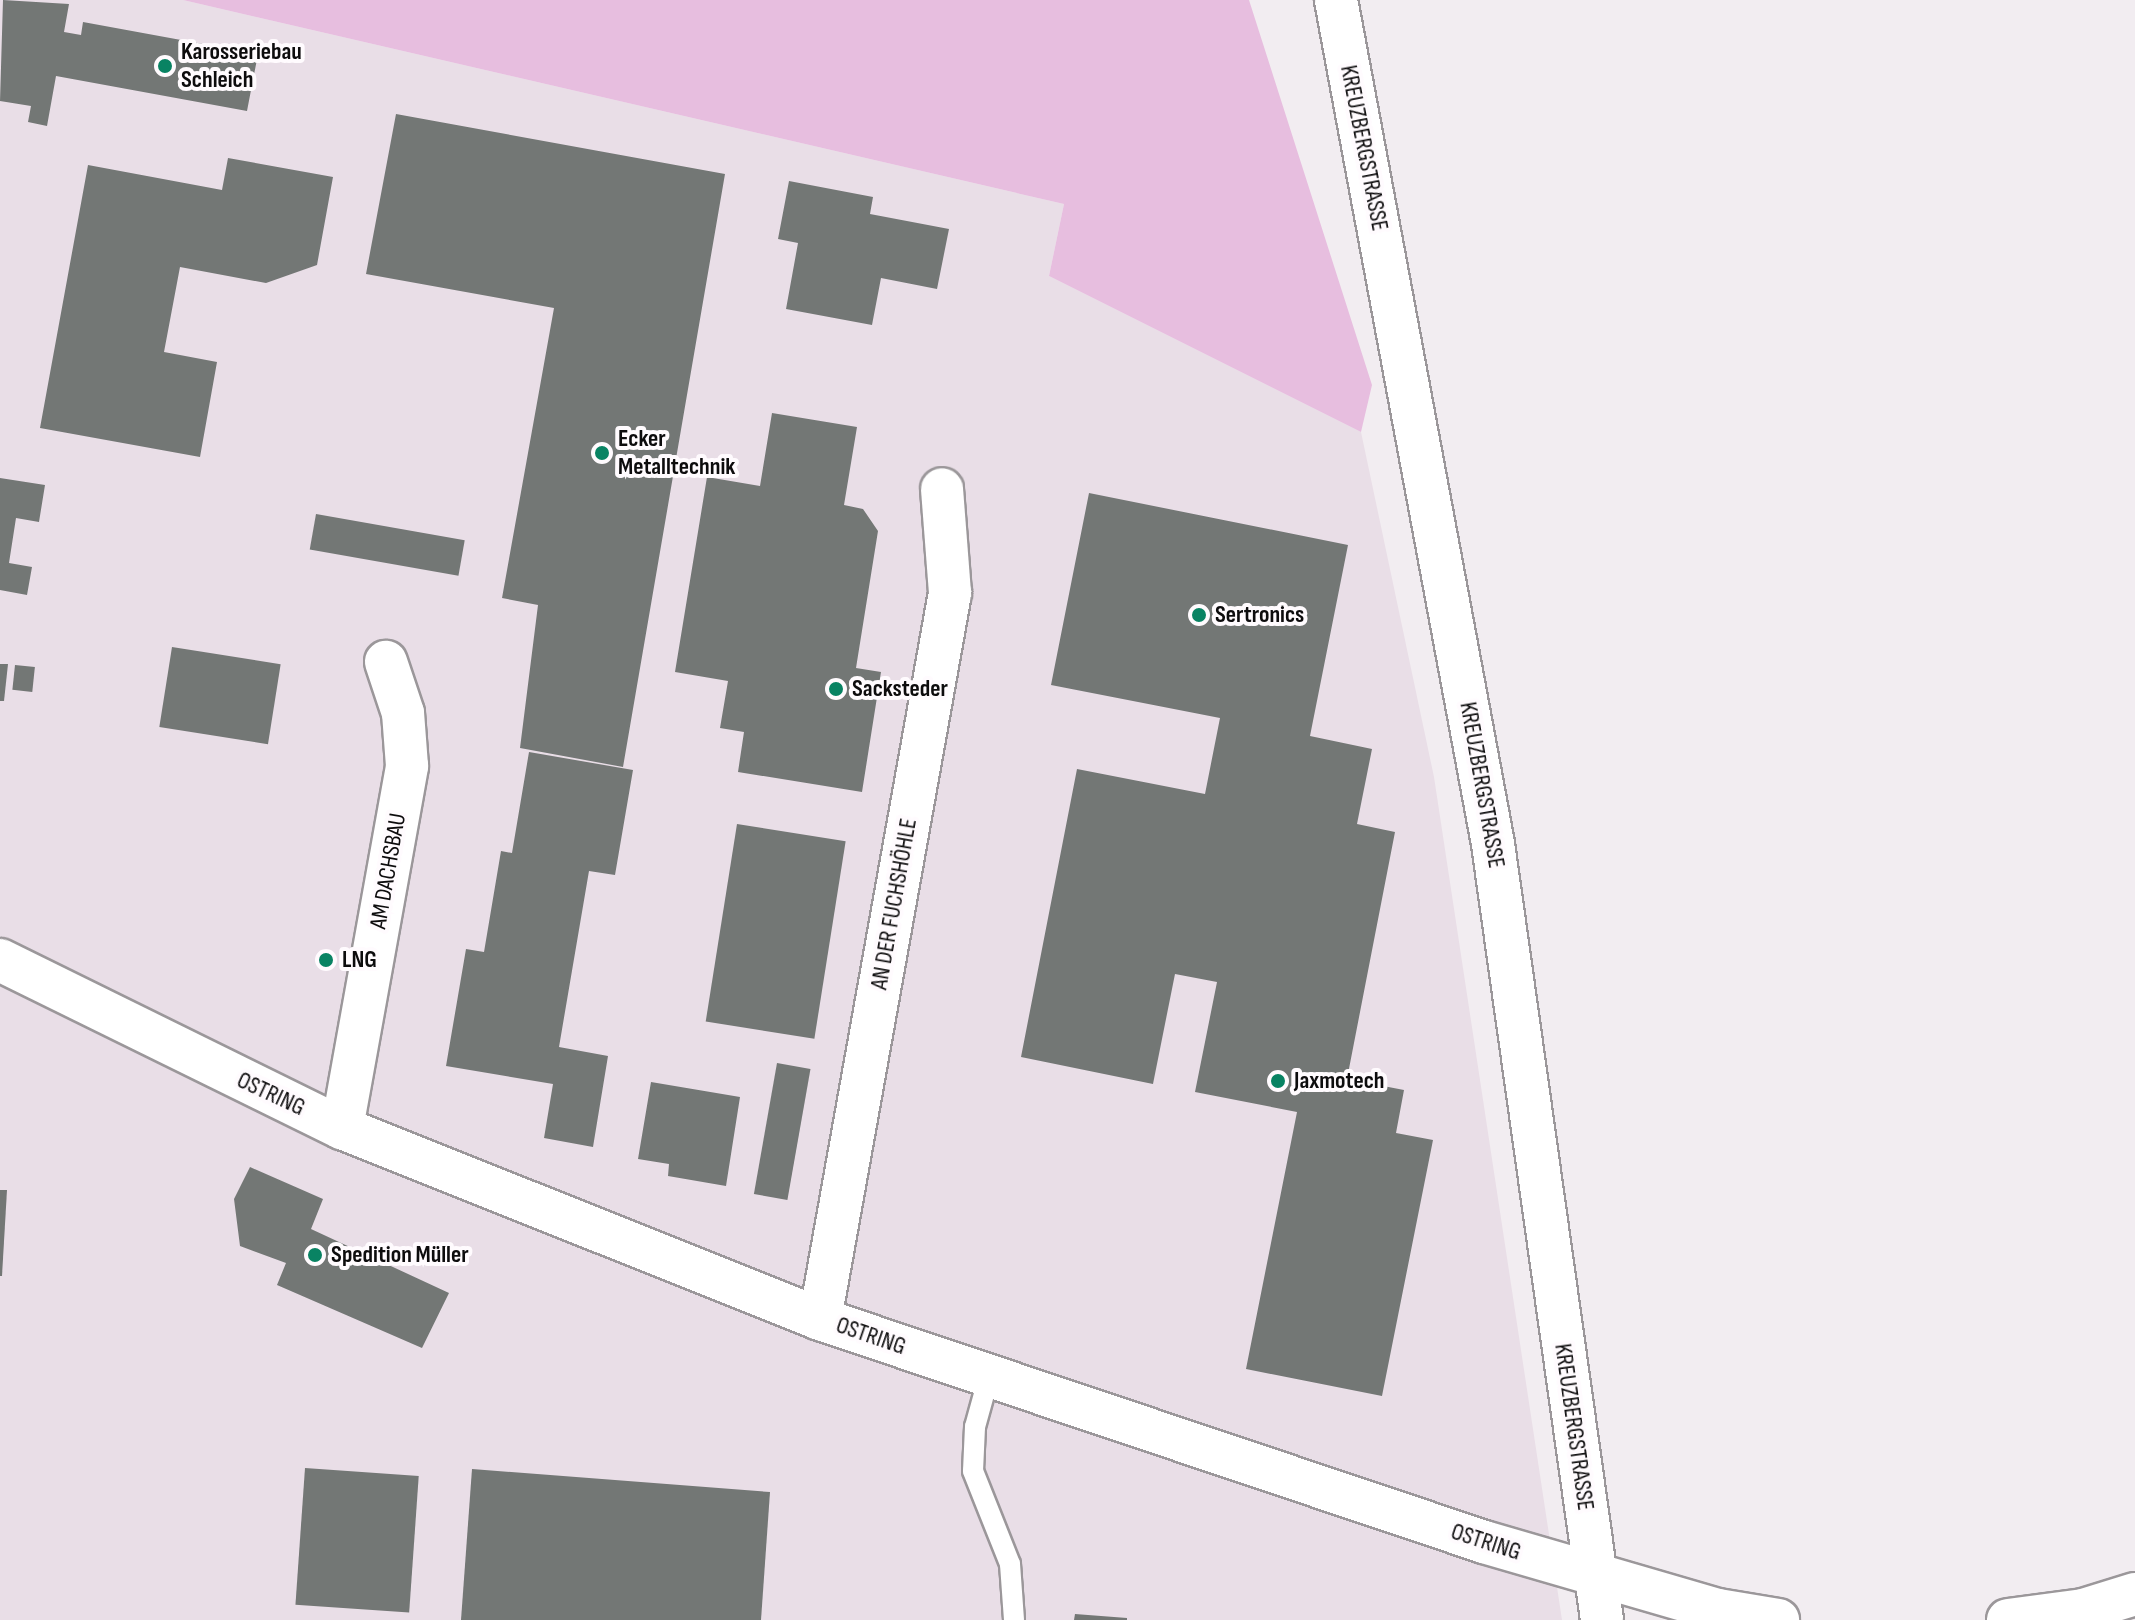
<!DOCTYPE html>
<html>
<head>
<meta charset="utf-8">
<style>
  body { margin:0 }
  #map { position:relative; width:2135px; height:1620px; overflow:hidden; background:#f2edf1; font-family:"Sofia Sans Condensed",sans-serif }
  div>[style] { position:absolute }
  .built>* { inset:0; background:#e9dee7 }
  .green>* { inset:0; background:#e7bedf }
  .building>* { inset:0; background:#737775; transform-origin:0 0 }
  .roads { filter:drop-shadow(2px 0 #9b979a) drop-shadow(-2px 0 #9b979a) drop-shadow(0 2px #9b979a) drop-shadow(0 -2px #9b979a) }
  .service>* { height:20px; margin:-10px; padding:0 10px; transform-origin:10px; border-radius:10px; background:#fff }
  .minor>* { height:42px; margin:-21px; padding:0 21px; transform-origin:21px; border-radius:21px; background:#fff }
  .dots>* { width:22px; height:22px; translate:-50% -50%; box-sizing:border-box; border:4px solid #fffbfe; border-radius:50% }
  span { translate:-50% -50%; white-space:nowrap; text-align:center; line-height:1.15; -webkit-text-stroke:8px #fffbfe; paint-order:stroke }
  .poi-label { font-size:24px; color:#0d0c0d; font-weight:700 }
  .left { translate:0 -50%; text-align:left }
  .street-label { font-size:24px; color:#0d0c0d }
</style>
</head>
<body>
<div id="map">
  <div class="built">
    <div style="clip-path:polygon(0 0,183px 0,1064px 204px,1049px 276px,1361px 432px,1434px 777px,1562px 1620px,0 1620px)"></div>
  </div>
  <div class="green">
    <div style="clip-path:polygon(183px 0,1249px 0,1372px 385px,1361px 432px,1049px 276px,1064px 204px)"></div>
  </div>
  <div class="building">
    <div style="clip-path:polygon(3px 0,69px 4px,64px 32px,81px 35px,83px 22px,258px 54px,247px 111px,56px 76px,47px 126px,28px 122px,31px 106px,0 101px)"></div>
    <div style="clip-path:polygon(396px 114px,725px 174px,623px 767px,520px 748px,538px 605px,502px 598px,554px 308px,366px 274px)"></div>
    <div style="clip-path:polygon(228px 158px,333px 177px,317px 265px,266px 283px,180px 267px,164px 352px,217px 362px,200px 457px,40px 428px,88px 165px,222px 190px)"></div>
    <div style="clip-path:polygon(789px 181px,873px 197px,870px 214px,949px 229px,937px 289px,881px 278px,872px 325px,786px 309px,798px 243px,778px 239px)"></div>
    <div style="clip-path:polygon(772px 413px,857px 427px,844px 505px,863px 509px,878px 531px,856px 668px,881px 672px,862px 792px,738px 772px,744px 732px,720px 728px,728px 681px,675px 672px,707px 477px,760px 486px)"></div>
    <div style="clip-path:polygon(0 478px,45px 485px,39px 522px,16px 518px,9px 563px,32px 567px,27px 595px,0 590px)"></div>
    <div style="clip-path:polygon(1089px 493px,1348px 545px,1310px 736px,1372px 749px,1357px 824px,1395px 832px,1347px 1079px,1404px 1090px,1396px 1133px,1433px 1140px,1382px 1396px,1246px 1369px,1297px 1112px,1195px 1092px,1217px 982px,1175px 974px,1153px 1084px,1021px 1057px,1077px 769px,1205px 794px,1220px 718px,1051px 685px)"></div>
    <div style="left:316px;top:514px;width:151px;height:36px;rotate:10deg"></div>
    <div style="left:172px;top:647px;width:110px;height:81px;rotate:9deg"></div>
    <div style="clip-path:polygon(0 664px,8px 664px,4px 701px,0 701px)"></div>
    <div style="left:15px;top:665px;width:20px;height:25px;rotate:6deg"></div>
    <div style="clip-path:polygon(529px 752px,633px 770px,615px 875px,589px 871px,559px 1047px,608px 1056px,593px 1147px,544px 1138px,553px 1084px,446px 1066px,466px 949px,484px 952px,501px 851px,512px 853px)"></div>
    <div style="left:737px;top:824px;width:110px;height:200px;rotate:9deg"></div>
    <div style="left:777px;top:1063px;width:34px;height:133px;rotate:10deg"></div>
    <div style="clip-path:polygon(651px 1082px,740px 1097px,726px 1186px,668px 1176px,669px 1164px,638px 1159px)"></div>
    <div style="clip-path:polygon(250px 1167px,323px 1199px,311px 1229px,449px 1293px,422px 1348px,277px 1285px,286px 1263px,240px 1246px,234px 1199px)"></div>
    <div style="clip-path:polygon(0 1190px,7px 1190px,2px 1276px,0 1276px)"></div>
    <div style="left:305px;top:1468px;width:114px;height:137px;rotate:4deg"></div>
    <div style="clip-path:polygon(472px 1469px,770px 1492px,761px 1620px,461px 1620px)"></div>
    <div style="clip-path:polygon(1075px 1614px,1127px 1618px,1127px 1620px,1074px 1620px)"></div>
  </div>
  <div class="roads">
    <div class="service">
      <div style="left:989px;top:1376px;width:53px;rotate:105.4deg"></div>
      <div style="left:975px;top:1427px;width:44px;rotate:92.6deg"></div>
      <div style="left:973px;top:1471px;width:100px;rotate:68.3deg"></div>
      <div style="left:1010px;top:1564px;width:56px;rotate:85.9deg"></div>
    </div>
    <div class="minor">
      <div style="left:1336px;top:0;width:858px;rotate:79.46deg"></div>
      <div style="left:1493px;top:844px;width:784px;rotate:82deg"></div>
      <div style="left:0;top:960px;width:381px;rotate:26.2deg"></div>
      <div style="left:342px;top:1128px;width:515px;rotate:21.78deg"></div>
      <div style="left:820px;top:1319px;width:700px;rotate:18.56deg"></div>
      <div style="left:1484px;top:1542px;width:244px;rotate:16.2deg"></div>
      <div style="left:1718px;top:1610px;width:61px;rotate:9.5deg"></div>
      <div style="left:342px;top:1128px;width:368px;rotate:-79.8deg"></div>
      <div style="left:407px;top:766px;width:53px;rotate:-94.3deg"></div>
      <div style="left:403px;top:713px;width:54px;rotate:-108.4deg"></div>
      <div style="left:820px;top:1319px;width:738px;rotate:-79.85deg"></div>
      <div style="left:950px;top:593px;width:104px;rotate:-94.4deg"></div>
      <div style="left:2008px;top:1620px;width:76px;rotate:-7.6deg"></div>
      <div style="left:2083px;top:1610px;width:54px;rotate:-17.1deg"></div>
    </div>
  </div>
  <div class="dots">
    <div style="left:165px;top:66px;background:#098363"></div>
    <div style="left:602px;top:453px;background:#098363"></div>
    <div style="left:1199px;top:615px;background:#098363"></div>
    <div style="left:836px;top:689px;background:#098363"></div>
    <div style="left:326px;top:960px;background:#098363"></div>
    <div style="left:1278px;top:1081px;background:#098363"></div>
    <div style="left:315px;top:1255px;background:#098363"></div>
  </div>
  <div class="poi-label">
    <span class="left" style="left:181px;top:66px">Karosseriebau<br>Schleich</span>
    <span class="left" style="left:618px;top:453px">Ecker<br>Metalltechnik</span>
    <span class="left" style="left:1215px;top:615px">Sertronics</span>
    <span class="left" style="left:852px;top:689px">Sacksteder</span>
    <span class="left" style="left:342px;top:960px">LNG</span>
    <span class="left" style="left:1294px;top:1081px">Jaxmotech</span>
    <span class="left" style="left:331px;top:1255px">Spedition Müller</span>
  </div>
  <div class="street-label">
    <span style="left:1364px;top:148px;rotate:79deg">KREUZBERGSTRASSE</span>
    <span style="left:1482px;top:785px;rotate:80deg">KREUZBERGSTRASSE</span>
    <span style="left:388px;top:871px;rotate:-80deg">AM DACHSBAU</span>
    <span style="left:894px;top:904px;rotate:-80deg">AN DER FUCHSHÖHLE</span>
    <span style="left:271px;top:1094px;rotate:25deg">OSTRING</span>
    <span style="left:871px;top:1336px;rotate:19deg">OSTRING</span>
    <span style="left:1574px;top:1427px;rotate:82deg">KREUZBERGSTRASSE</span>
    <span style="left:1486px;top:1542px;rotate:18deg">OSTRING</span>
  </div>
</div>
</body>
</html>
